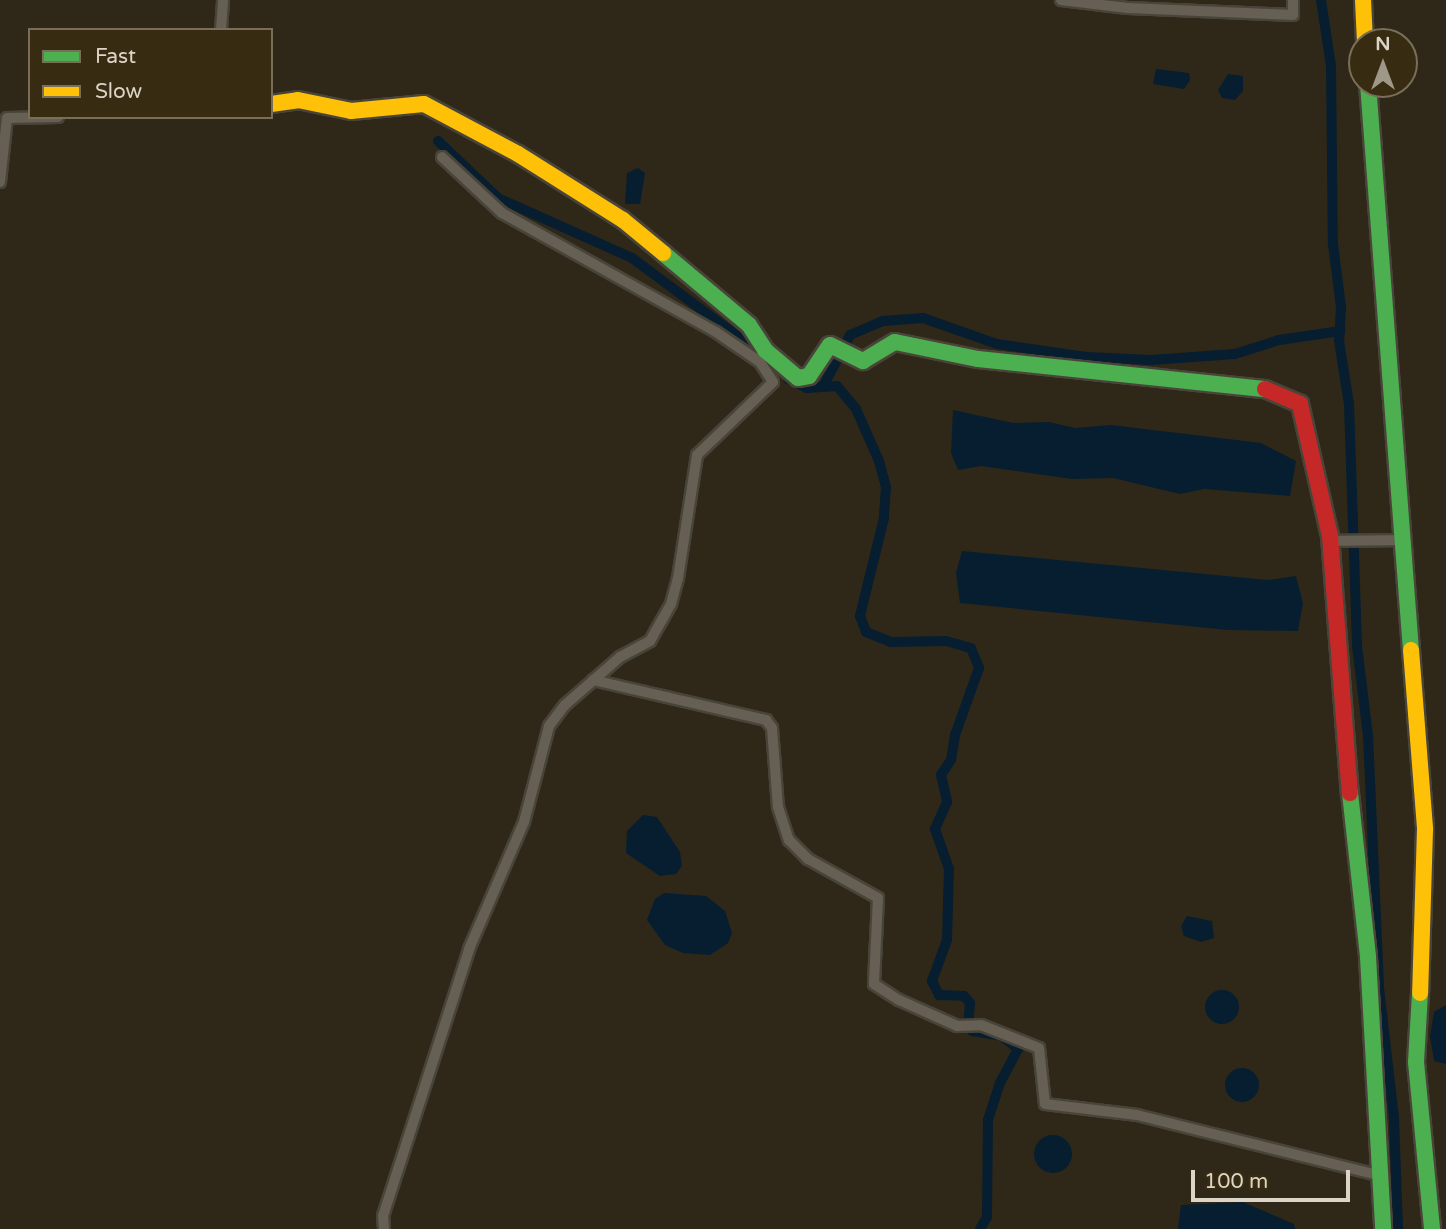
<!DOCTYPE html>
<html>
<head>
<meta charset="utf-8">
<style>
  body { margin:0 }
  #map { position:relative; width:1446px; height:1229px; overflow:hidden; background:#2f2819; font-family:"Varela Round",sans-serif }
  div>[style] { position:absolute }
  .water>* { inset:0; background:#061e2f }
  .round { border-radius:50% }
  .canal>* { height:10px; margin:-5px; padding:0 5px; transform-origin:5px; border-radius:5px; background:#061e2f }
  .roads { filter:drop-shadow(2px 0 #494439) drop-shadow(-2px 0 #494439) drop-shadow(0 2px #494439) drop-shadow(0 -2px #494439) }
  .street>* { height:10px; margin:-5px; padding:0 5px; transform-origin:5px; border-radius:5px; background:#655f54 }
  .fast>* { height:16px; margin:-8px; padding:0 8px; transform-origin:8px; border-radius:8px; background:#4caf50 }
  .slow>* { height:16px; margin:-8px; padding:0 8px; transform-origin:8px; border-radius:8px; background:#ffc107 }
  .jam>* { height:16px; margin:-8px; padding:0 8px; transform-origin:8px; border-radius:8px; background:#c62828 }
  span { translate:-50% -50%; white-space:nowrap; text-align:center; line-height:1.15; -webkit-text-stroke:7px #372b11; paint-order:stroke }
  .legend { position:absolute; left:28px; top:28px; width:245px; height:91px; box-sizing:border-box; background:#372b11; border:2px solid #796f59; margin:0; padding:9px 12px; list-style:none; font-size:21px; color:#dcd4c6 }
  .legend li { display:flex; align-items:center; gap:14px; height:35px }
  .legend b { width:35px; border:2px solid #796f59 }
  .north { position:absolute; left:1348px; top:28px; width:70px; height:70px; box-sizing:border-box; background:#372b11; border:2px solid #796f59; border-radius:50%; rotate:0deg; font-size:19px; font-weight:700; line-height:28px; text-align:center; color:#dcd4c6 }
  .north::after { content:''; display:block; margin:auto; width:24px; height:32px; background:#9f9889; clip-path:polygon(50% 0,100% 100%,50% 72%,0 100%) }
  .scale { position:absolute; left:1191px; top:1170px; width:159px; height:32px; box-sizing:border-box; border:4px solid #dcd4c6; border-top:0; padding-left:9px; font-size:21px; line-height:24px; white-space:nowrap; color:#dcd4c6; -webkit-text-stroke:5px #372b11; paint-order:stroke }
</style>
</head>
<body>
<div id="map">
  <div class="water">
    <div style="clip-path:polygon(1156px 69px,1189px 73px,1190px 80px,1184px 89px,1153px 84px)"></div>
    <div style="clip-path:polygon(1228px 74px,1243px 76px,1243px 91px,1235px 100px,1222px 98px,1218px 90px)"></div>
    <div style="clip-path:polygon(638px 168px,645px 173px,640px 204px,625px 204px,627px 173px)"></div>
    <div style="clip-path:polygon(953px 410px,1013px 423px,1049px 422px,1075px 428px,1111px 425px,1261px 443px,1296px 461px,1290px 496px,1204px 489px,1180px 494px,1113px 478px,1072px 479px,981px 466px,958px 470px,951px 453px)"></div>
    <div style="clip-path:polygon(962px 551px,1268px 580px,1296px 576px,1303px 603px,1298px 631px,1228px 630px,960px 603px,956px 573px)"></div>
    <div style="clip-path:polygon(643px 815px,657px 817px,680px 852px,682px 866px,676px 874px,660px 876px,626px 853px,627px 831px)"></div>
    <div style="clip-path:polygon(664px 893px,706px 896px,725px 911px,732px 933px,728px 943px,710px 955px,683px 953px,665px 945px,647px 920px,655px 899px)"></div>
    <div style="clip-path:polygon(1187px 916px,1212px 921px,1214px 938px,1201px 942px,1184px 936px,1181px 926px)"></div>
    <div class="round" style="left:1205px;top:990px;width:34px;height:34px"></div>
    <div style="clip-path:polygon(1446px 1005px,1446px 1064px,1434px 1061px,1430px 1036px,1434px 1012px)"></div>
    <div class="round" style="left:1225px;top:1068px;width:34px;height:34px"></div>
    <div class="round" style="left:1034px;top:1135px;width:38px;height:38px"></div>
    <div style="clip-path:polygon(1243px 1202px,1294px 1224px,1295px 1229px,1178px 1229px,1181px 1205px)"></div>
  </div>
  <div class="canal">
    <div style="left:1321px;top:0;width:67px;rotate:81.4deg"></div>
    <div style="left:1331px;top:66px;width:178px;rotate:89.4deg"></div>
    <div style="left:1333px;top:244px;width:64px;rotate:82.8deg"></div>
    <div style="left:1341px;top:307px;width:34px;rotate:93deg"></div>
    <div style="left:1339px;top:341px;width:64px;rotate:81deg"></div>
    <div style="left:1349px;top:404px;width:242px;rotate:88.1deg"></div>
    <div style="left:1357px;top:646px;width:90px;rotate:83deg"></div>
    <div style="left:1368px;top:735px;width:253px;rotate:87.5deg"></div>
    <div style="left:1379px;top:988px;width:131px;rotate:83.4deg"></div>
    <div style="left:1394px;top:1118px;width:111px;rotate:87.9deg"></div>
    <div style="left:438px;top:141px;width:83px;rotate:43.5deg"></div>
    <div style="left:498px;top:198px;width:147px;rotate:24.1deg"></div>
    <div style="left:632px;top:258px;width:164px;rotate:36.6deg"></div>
    <div style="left:788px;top:379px;width:21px;rotate:25deg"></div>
    <div style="left:807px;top:388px;width:30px;rotate:-4deg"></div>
    <div style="left:837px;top:386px;width:30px;rotate:50deg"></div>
    <div style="left:856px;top:409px;width:57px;rotate:66.1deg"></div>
    <div style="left:879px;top:461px;width:27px;rotate:75deg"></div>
    <div style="left:886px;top:487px;width:31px;rotate:94deg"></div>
    <div style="left:884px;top:518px;width:101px;rotate:103.8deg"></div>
    <div style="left:860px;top:616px;width:17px;rotate:69deg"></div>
    <div style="left:866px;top:632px;width:27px;rotate:22deg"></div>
    <div style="left:891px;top:642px;width:55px;rotate:-1deg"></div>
    <div style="left:946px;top:641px;width:26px;rotate:16deg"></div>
    <div style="left:971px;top:648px;width:22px;rotate:68deg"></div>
    <div style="left:979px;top:668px;width:71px;rotate:109.7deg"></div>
    <div style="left:955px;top:735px;width:25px;rotate:99deg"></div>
    <div style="left:951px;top:760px;width:18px;rotate:124deg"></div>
    <div style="left:941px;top:775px;width:28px;rotate:77deg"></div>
    <div style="left:947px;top:802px;width:30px;rotate:114deg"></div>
    <div style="left:935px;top:829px;width:42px;rotate:70.7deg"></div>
    <div style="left:949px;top:869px;width:71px;rotate:91.6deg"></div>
    <div style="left:947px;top:940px;width:44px;rotate:110.1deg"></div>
    <div style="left:932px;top:981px;width:16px;rotate:63deg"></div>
    <div style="left:939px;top:995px;width:25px;rotate:2deg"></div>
    <div style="left:964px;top:996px;width:9px;rotate:49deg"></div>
    <div style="left:970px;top:1003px;width:22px;rotate:95deg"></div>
    <div style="left:824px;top:385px;width:56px;rotate:-62.5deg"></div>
    <div style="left:850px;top:335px;width:36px;rotate:-23deg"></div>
    <div style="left:883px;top:321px;width:40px;rotate:-4.3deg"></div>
    <div style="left:923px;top:318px;width:78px;rotate:19.4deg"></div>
    <div style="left:997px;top:344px;width:90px;rotate:8.3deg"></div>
    <div style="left:1086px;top:357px;width:65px;rotate:2.6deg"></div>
    <div style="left:1151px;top:360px;width:84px;rotate:-4.1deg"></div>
    <div style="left:1235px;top:354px;width:46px;rotate:-17.7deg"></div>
    <div style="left:1279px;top:340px;width:62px;rotate:-8.4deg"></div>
    <div style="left:972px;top:1031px;width:30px;rotate:9deg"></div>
    <div style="left:1002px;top:1036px;width:21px;rotate:39deg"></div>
    <div style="left:1018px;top:1049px;width:38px;rotate:118deg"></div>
    <div style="left:1000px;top:1083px;width:39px;rotate:108deg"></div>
    <div style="left:988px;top:1120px;width:97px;rotate:90.6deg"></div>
    <div style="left:987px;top:1217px;width:14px;rotate:120deg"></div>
  </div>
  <div class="roads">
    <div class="street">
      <div style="left:1061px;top:0;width:67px;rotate:6.8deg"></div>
      <div style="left:1128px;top:8px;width:165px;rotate:2.4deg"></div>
      <div style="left:1293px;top:15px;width:15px;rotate:-90deg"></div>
      <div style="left:221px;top:30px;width:30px;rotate:-86deg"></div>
      <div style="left:0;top:182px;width:64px;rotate:-83.8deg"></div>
      <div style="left:7px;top:118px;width:51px;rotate:-1.1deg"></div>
      <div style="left:1330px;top:541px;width:71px;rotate:-0.8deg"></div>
      <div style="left:593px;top:680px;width:178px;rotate:13deg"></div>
      <div style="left:766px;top:720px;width:10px;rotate:53deg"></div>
      <div style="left:772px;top:728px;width:79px;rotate:85.7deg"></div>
      <div style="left:778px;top:807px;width:35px;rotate:72deg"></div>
      <div style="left:789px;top:840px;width:27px;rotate:45deg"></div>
      <div style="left:808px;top:859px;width:80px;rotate:29.1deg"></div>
      <div style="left:878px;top:898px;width:86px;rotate:92.7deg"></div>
      <div style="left:874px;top:984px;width:30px;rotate:33deg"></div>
      <div style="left:899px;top:1000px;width:64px;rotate:24.1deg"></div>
      <div style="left:957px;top:1026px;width:24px;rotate:-2deg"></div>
      <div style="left:981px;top:1025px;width:62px;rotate:21.6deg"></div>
      <div style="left:1039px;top:1048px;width:56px;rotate:83.9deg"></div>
      <div style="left:1045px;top:1104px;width:93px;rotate:6.8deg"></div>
      <div style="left:1137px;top:1115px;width:247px;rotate:14deg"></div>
      <div style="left:384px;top:1229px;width:13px;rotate:-94deg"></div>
      <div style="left:383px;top:1216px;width:281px;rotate:-72.1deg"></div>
      <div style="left:469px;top:949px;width:138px;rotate:-66.6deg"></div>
      <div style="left:524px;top:822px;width:99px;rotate:-75.4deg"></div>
      <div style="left:549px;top:726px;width:26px;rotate:-53deg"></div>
      <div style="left:565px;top:705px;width:73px;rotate:-41.1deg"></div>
      <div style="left:620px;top:657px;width:34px;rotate:-28deg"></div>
      <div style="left:650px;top:641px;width:43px;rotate:-60.4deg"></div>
      <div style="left:671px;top:604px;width:27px;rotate:-75deg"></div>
      <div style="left:678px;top:578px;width:124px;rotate:-81.2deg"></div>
      <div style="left:697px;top:455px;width:105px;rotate:-43.8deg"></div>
      <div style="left:773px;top:382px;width:24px;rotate:-123deg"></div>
      <div style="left:760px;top:362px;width:53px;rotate:-145.7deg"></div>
      <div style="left:716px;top:332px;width:245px;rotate:-150.9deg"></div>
      <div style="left:502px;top:213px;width:82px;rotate:-137deg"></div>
    </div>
    <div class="fast">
      <div style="left:1368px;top:84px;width:568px;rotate:85.66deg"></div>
      <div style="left:663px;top:253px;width:112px;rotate:39.9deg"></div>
      <div style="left:749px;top:325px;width:30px;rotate:57deg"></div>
      <div style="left:765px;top:350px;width:43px;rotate:40.3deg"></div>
      <div style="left:798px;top:378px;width:11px;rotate:-10deg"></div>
      <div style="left:809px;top:376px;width:37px;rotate:-56deg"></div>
      <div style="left:830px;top:345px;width:37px;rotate:26deg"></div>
      <div style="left:863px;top:361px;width:37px;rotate:-31deg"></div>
      <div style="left:895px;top:342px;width:85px;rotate:11.6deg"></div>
      <div style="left:978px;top:359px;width:289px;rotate:6deg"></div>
      <div style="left:1350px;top:793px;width:165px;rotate:83.7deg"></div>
      <div style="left:1368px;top:957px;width:272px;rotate:86.8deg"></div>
      <div style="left:1420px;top:993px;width:69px;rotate:93.3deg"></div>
      <div style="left:1416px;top:1062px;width:168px;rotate:84.5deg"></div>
    </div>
    <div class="slow">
      <div style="left:1363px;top:0;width:42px;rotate:87.3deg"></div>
      <div style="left:271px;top:104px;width:27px;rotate:-8deg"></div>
      <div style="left:298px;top:100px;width:54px;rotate:11.7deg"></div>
      <div style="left:351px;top:111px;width:73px;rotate:-5.5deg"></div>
      <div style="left:424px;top:104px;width:106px;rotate:28deg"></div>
      <div style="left:518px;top:154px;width:124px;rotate:32.2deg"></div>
      <div style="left:623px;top:220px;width:52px;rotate:39.5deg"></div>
      <div style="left:1411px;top:650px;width:180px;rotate:85.5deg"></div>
      <div style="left:1425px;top:829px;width:164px;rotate:91.7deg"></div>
    </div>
    <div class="jam">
      <div style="left:1265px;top:389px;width:38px;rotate:23deg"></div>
      <div style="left:1300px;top:404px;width:135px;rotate:77.2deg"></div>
      <div style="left:1330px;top:536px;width:258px;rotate:85.6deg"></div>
    </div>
  </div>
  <ul class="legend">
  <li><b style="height:9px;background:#4caf50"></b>Fast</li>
  <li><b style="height:9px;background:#ffc107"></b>Slow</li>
  </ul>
  <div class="north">N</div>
  <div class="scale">100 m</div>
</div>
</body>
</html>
